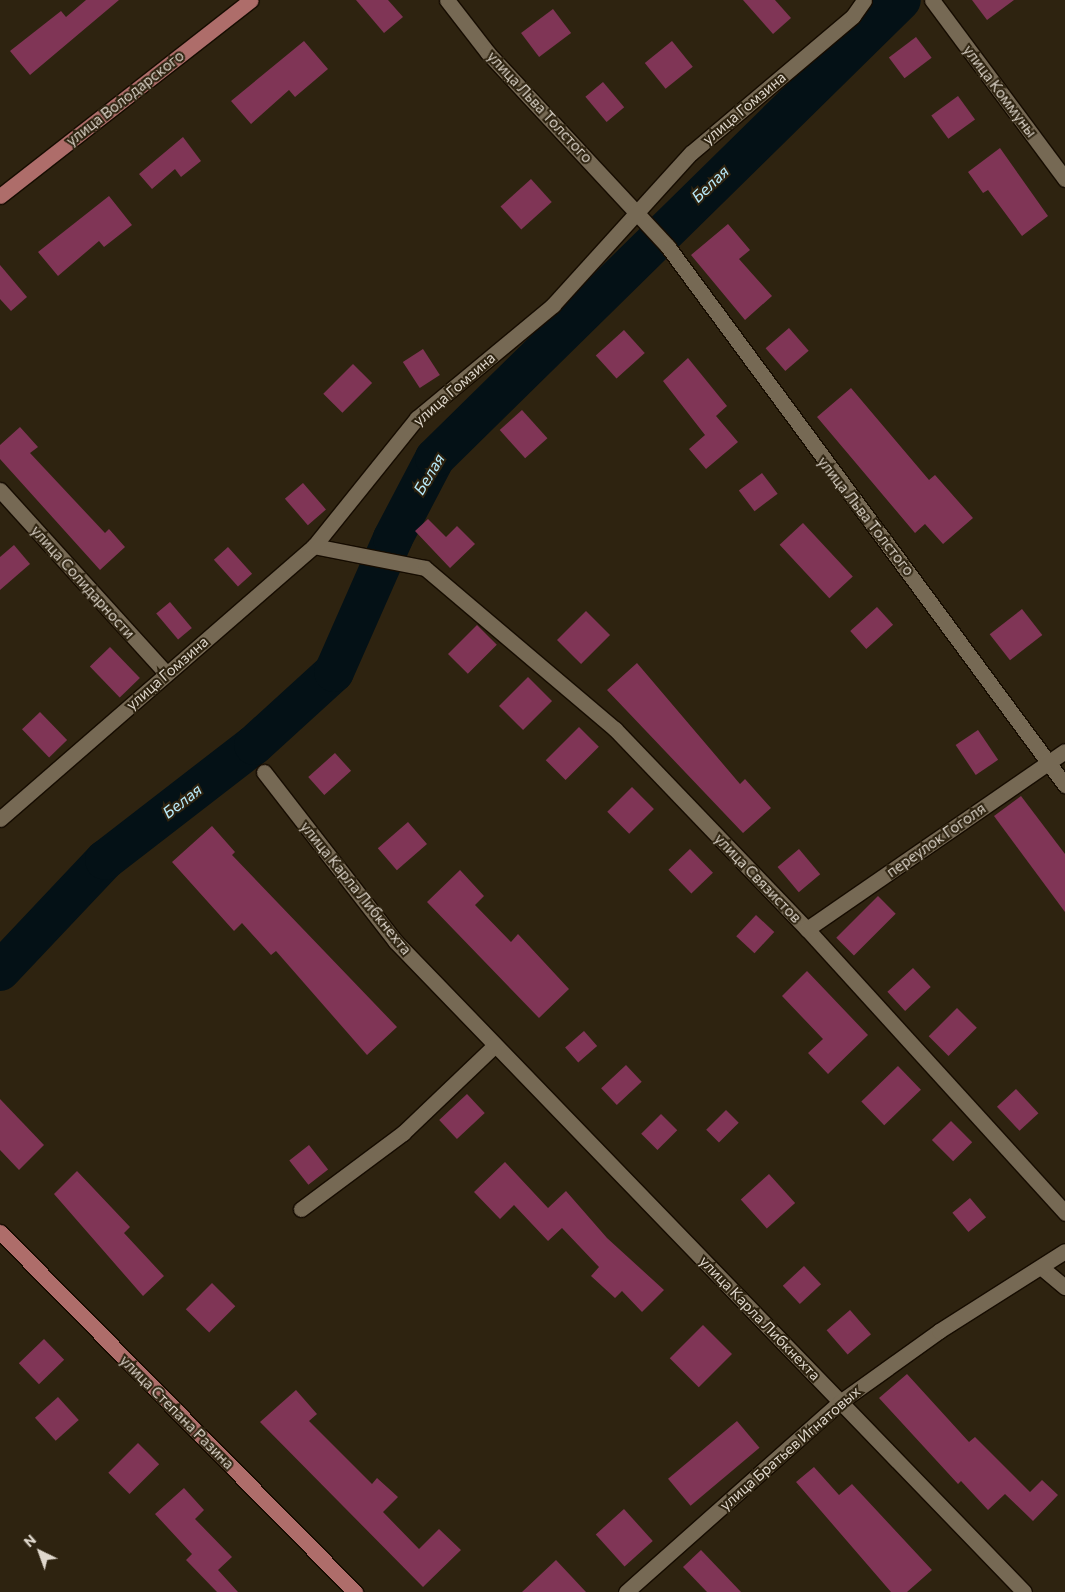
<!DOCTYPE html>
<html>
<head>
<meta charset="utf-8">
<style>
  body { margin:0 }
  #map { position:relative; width:1065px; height:1592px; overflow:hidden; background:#2e2310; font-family:Commissioner,sans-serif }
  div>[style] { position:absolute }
  .river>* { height:40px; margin:-20px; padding:0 20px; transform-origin:20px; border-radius:20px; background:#041116 }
  .building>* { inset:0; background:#803556; transform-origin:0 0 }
  .roads { filter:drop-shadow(1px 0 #160c00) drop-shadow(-1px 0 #160c00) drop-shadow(0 1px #160c00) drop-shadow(0 -1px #160c00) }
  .minor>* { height:15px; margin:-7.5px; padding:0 7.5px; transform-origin:7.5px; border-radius:7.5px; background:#766954 }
  .major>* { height:15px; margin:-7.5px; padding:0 7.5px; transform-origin:7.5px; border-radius:7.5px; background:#ae6d6a }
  span { translate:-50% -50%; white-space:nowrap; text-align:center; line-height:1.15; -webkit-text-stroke:4px #2e2310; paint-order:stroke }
  .street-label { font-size:15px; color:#dfd7cc }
  .water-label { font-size:16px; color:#baecfc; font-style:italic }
  .north { position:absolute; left:15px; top:1527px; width:50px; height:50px; -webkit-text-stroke:4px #2e2310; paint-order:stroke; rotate:318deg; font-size:14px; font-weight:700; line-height:20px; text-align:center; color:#dfd7cc }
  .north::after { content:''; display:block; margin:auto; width:18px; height:22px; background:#dfd7cc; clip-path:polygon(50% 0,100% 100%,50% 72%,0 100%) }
</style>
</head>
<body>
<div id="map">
  <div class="river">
    <div style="left:0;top:971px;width:153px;rotate:-46.6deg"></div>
    <div style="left:105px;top:860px;width:188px;rotate:-37.7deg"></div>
    <div style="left:254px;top:745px;width:108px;rotate:-42.4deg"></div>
    <div style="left:334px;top:672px;width:146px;rotate:-66.2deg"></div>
    <div style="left:393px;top:538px;width:90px;rotate:-62.3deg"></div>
    <div style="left:435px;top:458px;width:653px;rotate:-44.5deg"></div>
  </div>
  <div class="building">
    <div style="clip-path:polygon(86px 0,119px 0,30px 75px,10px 51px,61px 11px,66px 17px)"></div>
    <div style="clip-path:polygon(356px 0,388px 0,403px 17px,384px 33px)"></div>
    <div style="clip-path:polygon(743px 0,775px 0,791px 18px,773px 34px)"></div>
    <div style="clip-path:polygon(972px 0,1014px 0,987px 20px)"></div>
    <div style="left:553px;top:9px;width:30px;height:40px;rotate:53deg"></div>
    <div style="left:916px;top:37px;width:26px;height:34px;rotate:53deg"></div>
    <div style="clip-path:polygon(304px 41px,328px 69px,295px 97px,289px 90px,251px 124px,231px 101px)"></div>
    <div style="left:672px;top:41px;width:33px;height:35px;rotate:51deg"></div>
    <div style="left:603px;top:82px;width:33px;height:23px;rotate:50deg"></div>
    <div style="left:958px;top:96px;width:29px;height:33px;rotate:54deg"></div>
    <div style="clip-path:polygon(183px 137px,201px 161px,181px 177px,175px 169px,152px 189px,139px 174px)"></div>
    <div style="clip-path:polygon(1000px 148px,1048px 216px,1022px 236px,988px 190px,983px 193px,968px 172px)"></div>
    <div style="left:531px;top:179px;width:31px;height:41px;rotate:48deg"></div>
    <div style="clip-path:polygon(109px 196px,132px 225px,104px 247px,99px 241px,58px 276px,38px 252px)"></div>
    <div style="clip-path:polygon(728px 224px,750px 250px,739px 259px,772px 296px,745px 320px,691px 255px)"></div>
    <div style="clip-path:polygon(0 265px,27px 297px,11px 311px,0 299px)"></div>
    <div style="left:789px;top:328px;width:30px;height:31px;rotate:49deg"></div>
    <div style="left:624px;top:330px;width:31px;height:38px;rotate:48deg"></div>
    <div style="left:423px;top:349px;width:31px;height:24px;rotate:57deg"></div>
    <div style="clip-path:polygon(688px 358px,727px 406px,716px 416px,738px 442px,706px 469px,689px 449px,705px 435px,663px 381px)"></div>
    <div style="left:353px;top:364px;width:27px;height:42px;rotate:45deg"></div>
    <div style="clip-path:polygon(851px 388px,929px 480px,935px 475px,973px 518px,943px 544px,925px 524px,915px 533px,817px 417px)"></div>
    <div style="left:522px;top:410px;width:38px;height:30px;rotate:48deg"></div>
    <div style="clip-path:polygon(20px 427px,38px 447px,30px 453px,105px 533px,109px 529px,125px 547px,100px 570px,0 459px,0 445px)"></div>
    <div style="left:762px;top:473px;width:26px;height:29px;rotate:53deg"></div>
    <div style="left:303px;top:483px;width:35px;height:24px;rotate:49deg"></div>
    <div style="clip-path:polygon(428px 519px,446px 537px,457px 526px,475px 544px,450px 568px,415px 531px)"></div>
    <div style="left:803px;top:523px;width:73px;height:32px;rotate:47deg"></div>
    <div style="clip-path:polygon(14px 545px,30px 564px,0 590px,0 557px)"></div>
    <div style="left:228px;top:547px;width:36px;height:19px;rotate:48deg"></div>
    <div style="left:170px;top:602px;width:34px;height:18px;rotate:50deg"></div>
    <div style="left:877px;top:607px;width:24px;height:36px;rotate:48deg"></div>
    <div style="left:1022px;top:609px;width:33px;height:41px;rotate:52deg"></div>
    <div style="left:586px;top:611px;width:34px;height:41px;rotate:45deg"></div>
    <div style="left:477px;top:625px;width:28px;height:41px;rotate:45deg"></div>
    <div style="left:110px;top:647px;width:43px;height:28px;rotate:46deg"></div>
    <div style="clip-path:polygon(637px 663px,740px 784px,745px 779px,771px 808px,743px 833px,607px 690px)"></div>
    <div style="left:528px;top:677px;width:34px;height:41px;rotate:45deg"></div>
    <div style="left:40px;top:712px;width:39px;height:25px;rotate:46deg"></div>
    <div style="left:579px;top:727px;width:28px;height:47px;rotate:45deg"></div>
    <div style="left:978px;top:730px;width:36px;height:27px;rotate:56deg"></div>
    <div style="left:335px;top:753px;width:24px;height:36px;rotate:48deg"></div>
    <div style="left:632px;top:787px;width:31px;height:35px;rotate:45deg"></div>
    <div style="clip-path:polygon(1021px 796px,1065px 854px,1065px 912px,994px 816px)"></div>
    <div style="left:408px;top:822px;width:29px;height:40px;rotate:49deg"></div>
    <div style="clip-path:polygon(212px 826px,235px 852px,232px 855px,397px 1027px,367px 1055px,276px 951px,271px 955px,242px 923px,234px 931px,172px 862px)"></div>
    <div style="left:690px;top:849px;width:33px;height:30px;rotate:46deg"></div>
    <div style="left:799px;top:849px;width:33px;height:28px;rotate:50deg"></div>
    <div style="clip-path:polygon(460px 870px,484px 896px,475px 905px,511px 942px,518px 934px,569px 989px,539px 1018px,427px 902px)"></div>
    <div style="left:878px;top:896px;width:25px;height:59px;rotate:45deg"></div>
    <div style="left:756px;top:915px;width:25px;height:29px;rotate:43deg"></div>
    <div style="left:913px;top:968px;width:26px;height:35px;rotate:47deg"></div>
    <div style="clip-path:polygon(807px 971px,868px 1035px,828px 1074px,808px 1053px,823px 1039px,782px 996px)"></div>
    <div style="left:957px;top:1008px;width:28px;height:40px;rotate:45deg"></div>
    <div style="left:584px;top:1031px;width:20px;height:25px;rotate:49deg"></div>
    <div style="left:626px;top:1065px;width:23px;height:34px;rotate:47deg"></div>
    <div style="left:898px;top:1066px;width:33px;height:51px;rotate:46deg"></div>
    <div style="left:1016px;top:1089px;width:33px;height:26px;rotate:47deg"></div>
    <div style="left:467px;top:1094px;width:26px;height:38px;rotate:47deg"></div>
    <div style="clip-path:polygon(0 1099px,44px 1145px,19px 1170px,0 1150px)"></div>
    <div style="left:726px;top:1110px;width:18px;height:28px;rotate:45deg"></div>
    <div style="left:661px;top:1114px;width:23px;height:28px;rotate:45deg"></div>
    <div style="left:951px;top:1121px;width:30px;height:27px;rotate:45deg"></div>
    <div style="left:309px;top:1145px;width:31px;height:25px;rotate:52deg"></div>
    <div style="clip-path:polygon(505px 1162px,548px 1208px,566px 1191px,607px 1238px,664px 1290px,642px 1312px,622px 1291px,615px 1298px,591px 1276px,599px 1267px,562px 1228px,548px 1241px,514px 1205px,500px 1219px,474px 1192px)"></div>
    <div style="clip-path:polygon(77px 1171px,130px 1227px,124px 1233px,164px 1276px,143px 1296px,54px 1194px)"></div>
    <div style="left:769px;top:1174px;width:39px;height:38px;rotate:48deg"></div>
    <div style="left:970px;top:1198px;width:25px;height:23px;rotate:50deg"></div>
    <div style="left:804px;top:1266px;width:25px;height:29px;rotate:47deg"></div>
    <div style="left:212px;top:1283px;width:33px;height:37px;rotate:45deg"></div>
    <div style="left:850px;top:1310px;width:32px;height:31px;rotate:49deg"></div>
    <div style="left:703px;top:1325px;width:41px;height:47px;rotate:45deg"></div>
    <div style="left:44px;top:1339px;width:29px;height:35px;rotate:46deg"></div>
    <div style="clip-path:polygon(907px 1374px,969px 1442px,975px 1437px,1030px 1492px,1042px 1480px,1058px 1495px,1033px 1521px,1005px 1494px,988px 1510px,961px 1481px,958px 1484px,879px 1398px)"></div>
    <div style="clip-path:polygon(296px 1390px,317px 1414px,309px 1421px,372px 1484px,377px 1478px,398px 1497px,383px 1512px,419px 1549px,439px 1529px,461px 1550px,423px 1587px,260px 1422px)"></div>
    <div style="left:58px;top:1397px;width:31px;height:31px;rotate:48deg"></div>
    <div style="left:737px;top:1421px;width:35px;height:90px;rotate:50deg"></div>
    <div style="left:138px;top:1443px;width:30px;height:42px;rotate:45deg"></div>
    <div style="clip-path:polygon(814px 1467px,839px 1495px,852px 1484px,932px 1570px,907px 1592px,891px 1592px,796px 1482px)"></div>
    <div style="clip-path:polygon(184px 1488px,204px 1510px,195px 1519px,232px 1557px,218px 1570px,238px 1592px,217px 1592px,186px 1560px,192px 1554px,155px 1514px)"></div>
    <div style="left:624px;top:1509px;width:43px;height:38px;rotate:48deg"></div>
    <div style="clip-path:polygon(701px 1550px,741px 1592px,707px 1592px,683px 1567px)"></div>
    <div style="clip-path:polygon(556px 1560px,586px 1592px,522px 1592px)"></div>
  </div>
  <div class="roads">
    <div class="minor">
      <div style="left:447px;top:0;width:67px;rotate:52.3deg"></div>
      <div style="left:488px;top:53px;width:265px;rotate:47.1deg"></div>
      <div style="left:668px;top:247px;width:669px;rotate:53.58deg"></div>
      <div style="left:932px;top:0;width:223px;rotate:53.4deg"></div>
      <div style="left:0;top:490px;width:247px;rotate:47.8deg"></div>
      <div style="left:314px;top:546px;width:113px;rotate:11.2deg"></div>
      <div style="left:425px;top:568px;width:249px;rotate:40.3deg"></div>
      <div style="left:615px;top:729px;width:277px;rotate:46.2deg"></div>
      <div style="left:807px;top:929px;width:384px;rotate:47.7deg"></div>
      <div style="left:264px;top:772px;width:214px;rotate:52.2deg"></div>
      <div style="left:395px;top:941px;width:905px;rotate:45.98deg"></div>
      <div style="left:0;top:819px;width:416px;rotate:-41deg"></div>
      <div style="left:314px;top:546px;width:164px;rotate:-51.2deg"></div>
      <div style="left:417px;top:418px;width:177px;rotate:-39.7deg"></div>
      <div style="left:553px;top:305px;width:205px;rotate:-47.8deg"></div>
      <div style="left:691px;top:153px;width:212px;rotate:-40.2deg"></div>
      <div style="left:853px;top:16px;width:19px;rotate:-55deg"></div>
      <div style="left:807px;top:929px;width:313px;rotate:-34.6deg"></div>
      <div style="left:301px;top:1209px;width:127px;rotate:-36.7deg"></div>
      <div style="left:403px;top:1133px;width:127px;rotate:-43.7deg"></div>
      <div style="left:1042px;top:1268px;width:30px;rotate:40deg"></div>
      <div style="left:626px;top:1592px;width:286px;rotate:-41.6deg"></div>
      <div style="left:840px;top:1402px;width:122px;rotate:-35.6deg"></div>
      <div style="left:939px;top:1331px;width:149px;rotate:-32.4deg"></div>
    </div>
    <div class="major">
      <div style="left:0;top:196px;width:318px;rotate:-38deg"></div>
      <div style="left:0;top:1232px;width:506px;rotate:45.4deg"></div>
    </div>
  </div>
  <div class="street-label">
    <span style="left:1000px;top:91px;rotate:53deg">улица Коммуны</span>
    <span style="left:125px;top:98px;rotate:-38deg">улица Володарского</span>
    <span style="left:540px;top:107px;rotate:47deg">улица Льва Толстого</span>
    <span style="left:744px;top:108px;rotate:-40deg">улица Гомзина</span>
    <span style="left:454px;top:389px;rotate:-41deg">улица Гомзина</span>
    <span style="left:866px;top:516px;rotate:52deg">улица Льва Толстого</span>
    <span style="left:83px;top:582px;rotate:48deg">улица Солидарности</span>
    <span style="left:167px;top:673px;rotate:-41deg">улица Гомзина</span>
    <span style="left:936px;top:840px;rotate:-35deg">переулок Гоголя</span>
    <span style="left:758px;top:878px;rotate:46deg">улица Связистов</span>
    <span style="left:356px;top:888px;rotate:51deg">улица Карла Либкнехта</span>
    <span style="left:760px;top:1318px;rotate:46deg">улица Карла Либкнехта</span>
    <span style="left:177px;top:1412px;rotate:45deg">улица Степана Разина</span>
    <span style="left:790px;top:1448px;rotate:-41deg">улица Братьев Игнатовых</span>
  </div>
  <div class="water-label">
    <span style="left:710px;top:184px;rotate:-44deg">Белая</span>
    <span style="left:429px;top:474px;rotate:-59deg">Белая</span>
    <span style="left:182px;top:801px;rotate:-38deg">Белая</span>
  </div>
  <div class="north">N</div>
</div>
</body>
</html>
